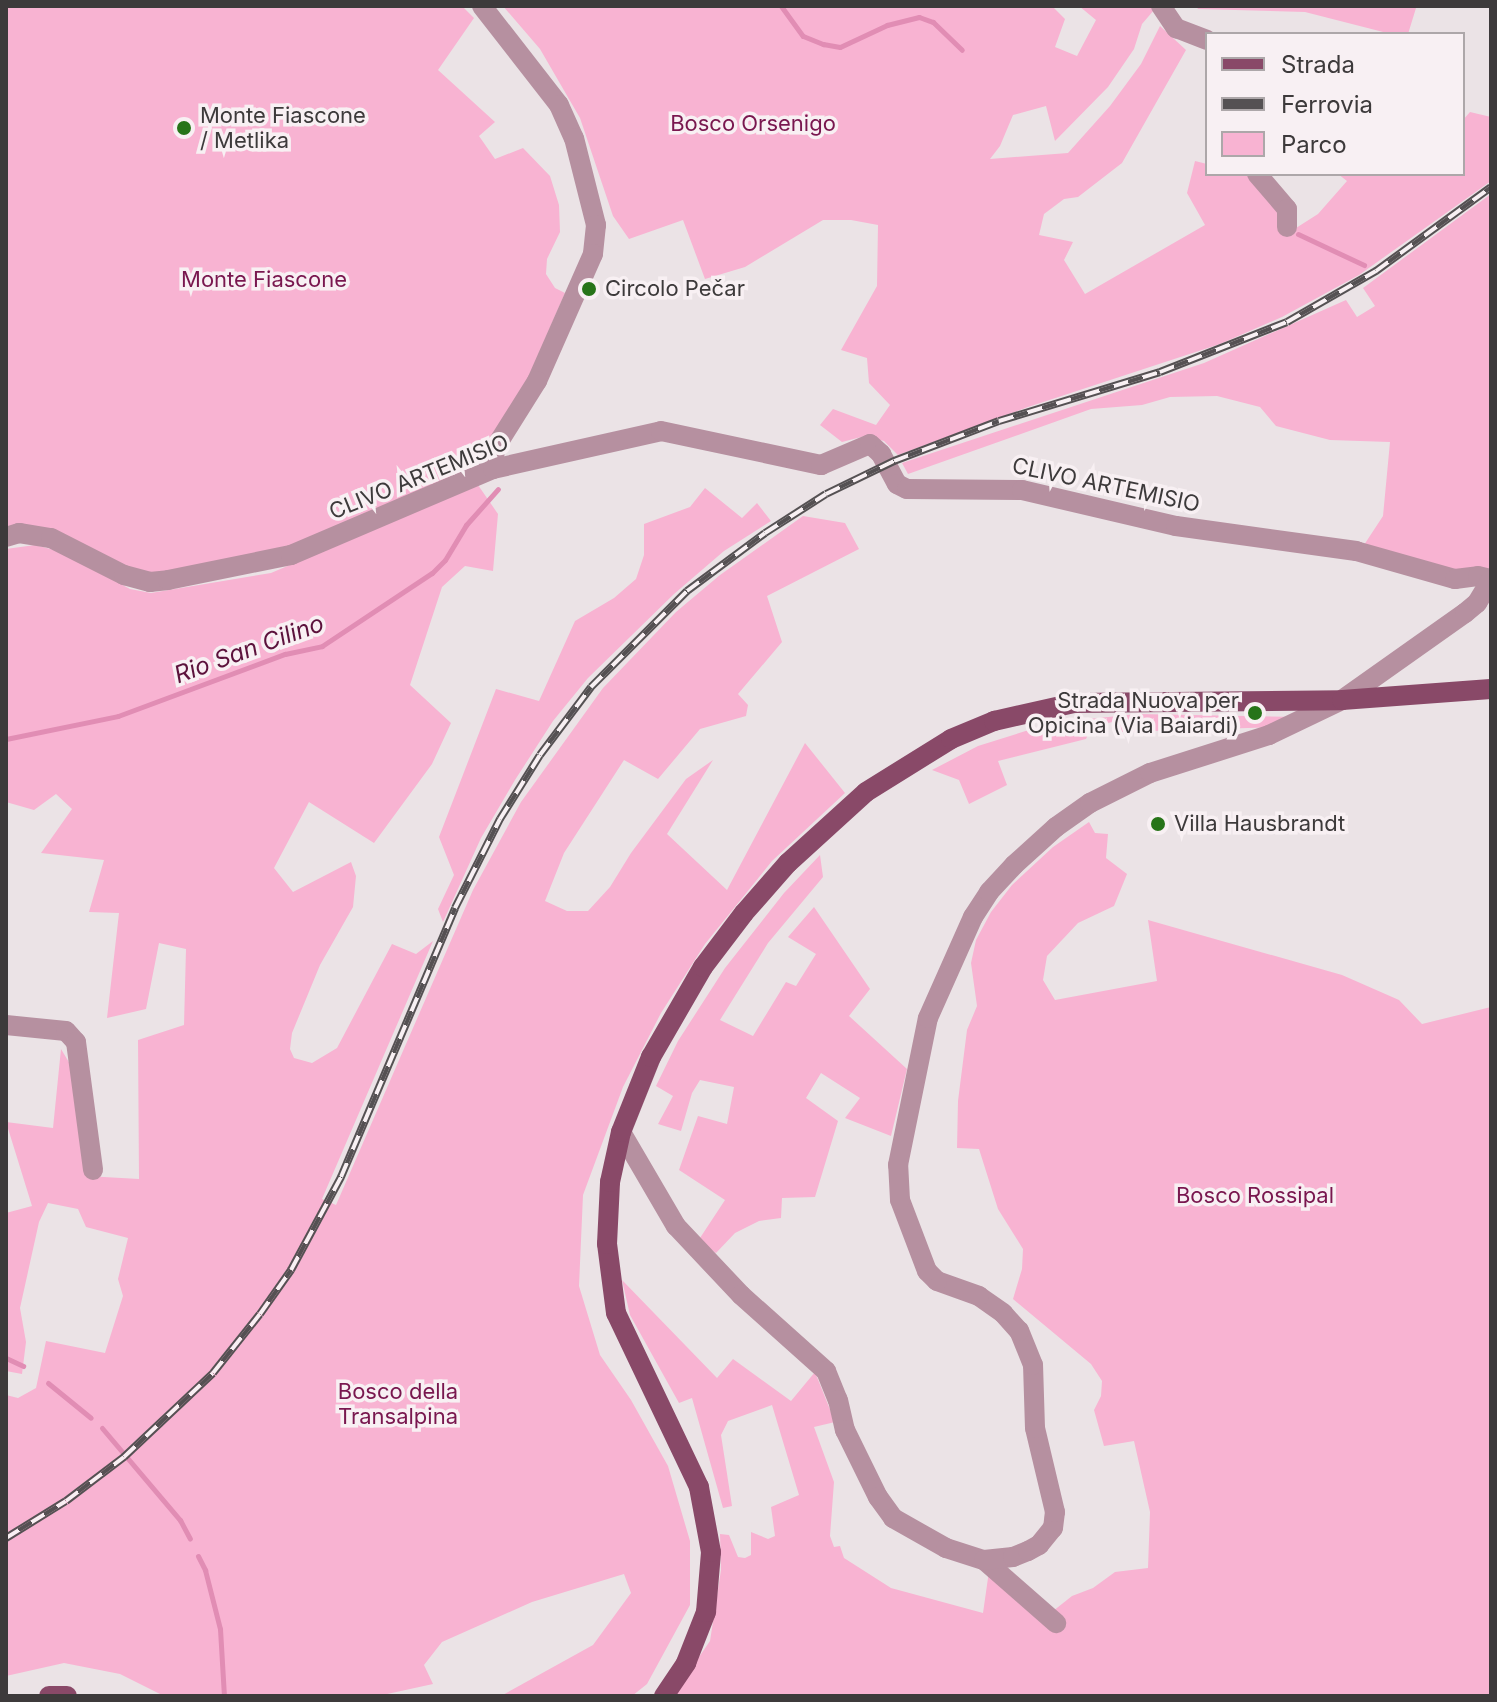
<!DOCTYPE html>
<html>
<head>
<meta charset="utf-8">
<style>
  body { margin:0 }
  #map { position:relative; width:1497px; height:1702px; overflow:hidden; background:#ebe3e6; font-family:Inter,sans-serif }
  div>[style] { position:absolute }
  .green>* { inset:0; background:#f8b3d2 }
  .stream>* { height:5px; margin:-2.5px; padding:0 2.5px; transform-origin:2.5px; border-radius:2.5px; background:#e18db4 }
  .minor>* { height:20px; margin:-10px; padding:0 10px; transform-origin:10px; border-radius:10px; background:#b690a0 }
  .major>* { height:20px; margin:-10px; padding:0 10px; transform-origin:10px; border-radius:10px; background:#894968 }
  .rail>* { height:8px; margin-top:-4px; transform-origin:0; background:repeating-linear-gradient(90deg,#f8f0f3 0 15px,#555153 0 30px); box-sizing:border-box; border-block:2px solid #555153 }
  .dots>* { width:22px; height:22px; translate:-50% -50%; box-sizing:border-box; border:4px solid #f8f0f3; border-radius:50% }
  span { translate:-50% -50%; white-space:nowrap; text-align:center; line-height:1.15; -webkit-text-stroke:7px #f8f0f3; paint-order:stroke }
  .poi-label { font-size:22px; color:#3d3a3b }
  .left { translate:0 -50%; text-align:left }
  .right { translate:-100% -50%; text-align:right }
  .park-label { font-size:22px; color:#79174f }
  .street-label { font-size:22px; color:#3d3a3b }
  .water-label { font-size:24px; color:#5c123c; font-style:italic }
  .frame { position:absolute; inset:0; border:8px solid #3d3a3b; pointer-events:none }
  .legend { position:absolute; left:1205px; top:32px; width:260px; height:144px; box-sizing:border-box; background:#f8f0f3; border:2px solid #ada7a9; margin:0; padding:10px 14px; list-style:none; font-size:24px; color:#3d3a3b }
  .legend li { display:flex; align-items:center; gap:16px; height:40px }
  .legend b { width:40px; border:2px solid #ada7a9 }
</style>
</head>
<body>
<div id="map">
  <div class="green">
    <div style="clip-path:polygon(6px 6px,462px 6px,474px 18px,438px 70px,495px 122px,479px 136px,495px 159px,523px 148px,550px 176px,559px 205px,560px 232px,547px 259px,546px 274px,555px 288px,565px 293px,524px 388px,474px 469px,261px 558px,162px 573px,141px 572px,6px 529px)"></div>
    <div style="clip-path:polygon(503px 6px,1052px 6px,1065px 19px,1055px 47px,1077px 56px,1096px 20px,1079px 6px,1151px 6px,1154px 10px,1142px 24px,1134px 49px,1108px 87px,1055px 141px,1046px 106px,1013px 115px,1000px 146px,990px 159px,1068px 153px,1110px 106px,1141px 64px,1160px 26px,1186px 50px,1122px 163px,1078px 197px,1064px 199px,1044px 214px,1039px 235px,1073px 242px,1064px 260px,1085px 294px,1205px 225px,1187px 193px,1195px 161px,1207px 164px,1207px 174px,1251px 174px,1296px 228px,1318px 214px,1347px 181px,1338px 174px,1463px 174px,1463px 120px,1470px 112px,1491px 117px,1491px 181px,1359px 275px,1282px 317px,1220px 344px,1028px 407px,898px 455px,884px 441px,865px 436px,842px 442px,820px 425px,833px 409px,876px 425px,890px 405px,869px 383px,867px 358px,841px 350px,877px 286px,878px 225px,851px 220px,823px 220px,745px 267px,705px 279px,683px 220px,629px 239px,613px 216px,580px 118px,540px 49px)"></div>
    <div style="clip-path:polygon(1196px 6px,1414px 6px,1416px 8px,1408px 34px,1391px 34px,1305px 12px,1198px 9px)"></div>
    <div style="clip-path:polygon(1491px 194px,1489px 571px,1454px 573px,1364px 545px,1383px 516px,1390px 442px,1330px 440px,1276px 426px,1260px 407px,1217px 396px,1170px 397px,1142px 405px,1091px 409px,908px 474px,902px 463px,1204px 363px,1346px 300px,1357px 317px,1375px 306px,1363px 288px)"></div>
    <div style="clip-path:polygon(478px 485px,498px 514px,493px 571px,465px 566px,442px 587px,410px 685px,451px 723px,432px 764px,374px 843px,309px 802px,274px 868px,293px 892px,351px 862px,356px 876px,353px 907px,320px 965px,292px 1033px,290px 1049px,294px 1058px,312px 1063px,337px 1048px,392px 944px,416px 954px,433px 941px,322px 1199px,336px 1205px,473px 890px,521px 802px,603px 688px,676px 612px,720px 575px,803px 516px,845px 523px,859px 549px,767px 596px,782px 642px,738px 694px,748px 705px,746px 716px,700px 729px,658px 779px,624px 760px,564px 853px,545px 901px,567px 911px,588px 911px,610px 887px,631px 853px,686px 779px,713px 760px,667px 834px,727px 890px,805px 743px,845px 793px,772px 861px,705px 944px,661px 1013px,623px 1087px,583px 1195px,579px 1286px,600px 1355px,631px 1400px,668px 1466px,690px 1541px,690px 1605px,647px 1684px,632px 1696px,501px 1696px,593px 1645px,631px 1593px,624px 1574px,532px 1602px,442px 1642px,424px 1665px,433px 1684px,378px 1696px,164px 1696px,120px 1674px,64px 1663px,6px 1676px,6px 1395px,18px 1398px,36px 1388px,46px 1341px,105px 1353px,123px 1296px,118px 1279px,128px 1238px,86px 1227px,78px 1209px,48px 1203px,39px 1222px,20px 1308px,26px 1342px,22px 1374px,6px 1371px,6px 1213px,32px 1206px,6px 1122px,53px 1128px,61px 1049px,73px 1069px,86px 1176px,139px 1179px,138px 1040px,184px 1025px,186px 949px,159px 943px,146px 1009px,107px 1018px,119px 913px,89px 912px,104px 860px,41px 853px,72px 809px,56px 794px,34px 810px,6px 802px,6px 549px,35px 545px,62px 552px,130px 589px,151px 593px,271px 573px)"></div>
    <div style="clip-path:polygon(705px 488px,742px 518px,757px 503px,771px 521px,724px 551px,674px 594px,588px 678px,553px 721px,515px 780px,481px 838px,443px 922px,438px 909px,454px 875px,439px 837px,496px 689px,539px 701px,575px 621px,614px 598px,636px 579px,644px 555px,644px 524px,690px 507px)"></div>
    <div style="clip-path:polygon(1137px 714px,1299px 717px,1276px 727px,1119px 732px,1113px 722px,1092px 726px,1086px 739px,998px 761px,1007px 785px,969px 804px,959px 780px,932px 770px,978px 746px,1051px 723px)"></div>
    <div style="clip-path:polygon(1089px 822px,1095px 833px,1108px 834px,1106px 858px,1127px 874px,1114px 906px,1078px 923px,1047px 956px,1043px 980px,1055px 1000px,1157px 981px,1148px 920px,1342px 975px,1399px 1000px,1422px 1024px,1491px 1007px,1491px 1696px,672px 1696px,710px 1641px,721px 1570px,720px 1534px,729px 1535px,738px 1557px,745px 1558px,751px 1555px,751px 1532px,768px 1539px,775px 1536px,771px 1507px,799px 1495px,772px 1405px,728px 1421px,721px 1435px,732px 1506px,723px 1508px,692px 1398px,679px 1403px,630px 1315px,622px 1280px,717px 1378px,733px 1359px,791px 1401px,815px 1372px,835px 1422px,814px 1427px,834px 1482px,830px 1536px,834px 1547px,840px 1546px,844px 1558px,891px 1588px,983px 1613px,989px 1571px,1043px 1619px,1072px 1596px,1093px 1588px,1115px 1572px,1148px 1568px,1150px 1512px,1134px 1441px,1104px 1446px,1094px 1410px,1101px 1396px,1102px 1381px,1091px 1364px,1013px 1299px,1022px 1269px,1023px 1249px,998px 1209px,979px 1149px,957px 1148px,958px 1101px,967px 1030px,977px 1006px,971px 963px,976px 940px,991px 912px,1012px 885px,1053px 847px)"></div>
    <div style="clip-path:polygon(820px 855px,823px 877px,768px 943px,720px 1020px,753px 1036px,786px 982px,796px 986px,816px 954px,788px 937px,814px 907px,870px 989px,849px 1016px,907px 1069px,891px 1136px,845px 1118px,860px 1098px,821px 1073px,806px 1098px,838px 1121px,815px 1197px,782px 1198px,781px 1218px,759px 1221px,735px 1233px,716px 1253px,698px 1241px,725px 1200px,679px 1170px,698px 1116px,727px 1124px,734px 1087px,700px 1080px,692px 1093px,681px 1131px,658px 1124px,673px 1096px,656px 1086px,678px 1041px,725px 968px,784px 893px)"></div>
  </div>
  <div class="stream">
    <div style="left:781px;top:6px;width:37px;rotate:54deg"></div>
    <div style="left:803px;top:36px;width:22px;rotate:22deg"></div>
    <div style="left:823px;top:44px;width:17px;rotate:10deg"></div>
    <div style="left:840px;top:47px;width:52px;rotate:-25.1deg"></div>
    <div style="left:887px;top:25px;width:33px;rotate:-14deg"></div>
    <div style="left:919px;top:17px;width:15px;rotate:20deg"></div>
    <div style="left:933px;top:22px;width:40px;rotate:44deg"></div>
    <div style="left:1298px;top:234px;width:73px;rotate:25.2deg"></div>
    <div style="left:6px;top:739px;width:114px;rotate:-11.6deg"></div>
    <div style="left:118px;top:716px;width:178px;rotate:-20.4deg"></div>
    <div style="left:285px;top:654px;width:38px;rotate:-12deg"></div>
    <div style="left:322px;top:646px;width:132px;rotate:-33.6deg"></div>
    <div style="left:432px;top:573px;width:18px;rotate:-45deg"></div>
    <div style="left:445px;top:560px;width:41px;rotate:-59deg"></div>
    <div style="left:466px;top:525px;width:48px;rotate:-48.4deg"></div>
    <div style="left:6px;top:1358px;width:19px;rotate:25deg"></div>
    <div style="left:48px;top:1383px;width:55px;rotate:39.1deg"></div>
    <div style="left:102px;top:1428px;width:121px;rotate:49.7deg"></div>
    <div style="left:180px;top:1520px;width:21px;rotate:62deg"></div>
    <div style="left:198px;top:1556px;width:16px;rotate:63deg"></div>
    <div style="left:205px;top:1570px;width:61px;rotate:75.7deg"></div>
    <div style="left:220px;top:1629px;width:67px;rotate:86.6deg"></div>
  </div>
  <div class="minor">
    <div style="left:482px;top:6px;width:125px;rotate:52.1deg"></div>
    <div style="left:559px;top:105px;width:36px;rotate:66deg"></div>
    <div style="left:574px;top:138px;width:90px;rotate:75.8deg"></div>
    <div style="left:596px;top:225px;width:29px;rotate:96deg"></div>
    <div style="left:593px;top:254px;width:139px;rotate:113.8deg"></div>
    <div style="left:537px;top:381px;width:79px;rotate:122.1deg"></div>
    <div style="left:495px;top:448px;width:21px;rotate:95deg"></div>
    <div style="left:1161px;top:6px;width:27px;rotate:56deg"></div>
    <div style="left:1176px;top:28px;width:33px;rotate:21deg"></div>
    <div style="left:1257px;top:174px;width:46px;rotate:49.4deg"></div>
    <div style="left:1287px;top:209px;width:18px;rotate:90deg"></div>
    <div style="left:6px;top:537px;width:14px;rotate:-17deg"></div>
    <div style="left:19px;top:533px;width:32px;rotate:9deg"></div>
    <div style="left:51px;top:538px;width:82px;rotate:26.9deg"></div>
    <div style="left:124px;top:575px;width:27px;rotate:15deg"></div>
    <div style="left:150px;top:582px;width:18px;rotate:-6deg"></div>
    <div style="left:168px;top:580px;width:126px;rotate:-11.5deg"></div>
    <div style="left:291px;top:555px;width:220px;rotate:-23.1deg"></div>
    <div style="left:493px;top:469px;width:172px;rotate:-12.7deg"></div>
    <div style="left:661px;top:431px;width:164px;rotate:12deg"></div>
    <div style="left:821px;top:465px;width:53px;rotate:-23.2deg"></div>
    <div style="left:870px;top:444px;width:15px;rotate:42deg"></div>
    <div style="left:881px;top:454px;width:34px;rotate:62deg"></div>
    <div style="left:897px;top:484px;width:11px;rotate:27deg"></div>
    <div style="left:907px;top:489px;width:115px;rotate:0.5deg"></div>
    <div style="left:1022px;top:490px;width:158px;rotate:13.2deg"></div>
    <div style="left:1176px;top:526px;width:182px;rotate:7.9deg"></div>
    <div style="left:1356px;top:551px;width:103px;rotate:15.8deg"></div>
    <div style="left:1455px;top:579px;width:23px;rotate:-7deg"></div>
    <div style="left:1478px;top:576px;width:13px;rotate:13deg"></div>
    <div style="left:6px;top:1025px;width:60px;rotate:5.7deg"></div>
    <div style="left:66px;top:1031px;width:15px;rotate:48deg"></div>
    <div style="left:76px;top:1042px;width:129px;rotate:82.4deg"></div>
    <div style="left:621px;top:1132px;width:109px;rotate:59.7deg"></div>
    <div style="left:676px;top:1226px;width:95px;rotate:46.7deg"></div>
    <div style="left:741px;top:1295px;width:114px;rotate:41.8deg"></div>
    <div style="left:826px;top:1371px;width:31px;rotate:68deg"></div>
    <div style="left:838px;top:1400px;width:31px;rotate:77deg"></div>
    <div style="left:845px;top:1430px;width:75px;rotate:63.8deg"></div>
    <div style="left:878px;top:1497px;width:26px;rotate:54deg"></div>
    <div style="left:893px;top:1518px;width:61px;rotate:29.5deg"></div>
    <div style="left:946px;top:1548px;width:40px;rotate:18deg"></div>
    <div style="left:984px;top:1560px;width:96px;rotate:41.2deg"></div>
    <div style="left:984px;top:1560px;width:29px;rotate:-6deg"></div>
    <div style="left:1013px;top:1557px;width:16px;rotate:-22deg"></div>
    <div style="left:1028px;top:1551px;width:13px;rotate:-29deg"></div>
    <div style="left:1039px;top:1545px;width:22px;rotate:-51deg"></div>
    <div style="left:1053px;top:1528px;width:16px;rotate:-83deg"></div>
    <div style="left:1055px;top:1512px;width:86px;rotate:-103.4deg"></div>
    <div style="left:1035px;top:1428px;width:63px;rotate:-91.8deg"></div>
    <div style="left:1033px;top:1365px;width:37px;rotate:-112deg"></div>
    <div style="left:1019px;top:1331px;width:24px;rotate:-132deg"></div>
    <div style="left:1003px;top:1313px;width:29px;rotate:-145deg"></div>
    <div style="left:979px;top:1296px;width:45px;rotate:-160.3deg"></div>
    <div style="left:937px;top:1281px;width:14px;rotate:-135deg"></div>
    <div style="left:927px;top:1271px;width:76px;rotate:-110.8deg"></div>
    <div style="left:900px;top:1200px;width:35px;rotate:-93deg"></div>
    <div style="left:898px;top:1165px;width:150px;rotate:-78.5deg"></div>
    <div style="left:928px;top:1018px;width:111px;rotate:-66deg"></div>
    <div style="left:973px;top:917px;width:30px;rotate:-57deg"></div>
    <div style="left:989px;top:892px;width:37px;rotate:-47deg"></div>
    <div style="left:1014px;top:865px;width:57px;rotate:-42.1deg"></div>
    <div style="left:1056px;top:827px;width:42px;rotate:-35.2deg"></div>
    <div style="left:1090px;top:803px;width:67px;rotate:-26.6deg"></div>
    <div style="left:1150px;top:773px;width:125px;rotate:-17.7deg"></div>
    <div style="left:1269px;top:735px;width:81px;rotate:-25.6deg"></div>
    <div style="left:1342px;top:700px;width:151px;rotate:-35.3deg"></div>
    <div style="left:1465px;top:613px;width:16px;rotate:-40deg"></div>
    <div style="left:1477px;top:603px;width:27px;rotate:-59deg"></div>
  </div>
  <div class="major">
    <div style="left:49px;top:1696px;width:18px"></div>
    <div style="left:664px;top:1696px;width:40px;rotate:-56deg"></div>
    <div style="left:686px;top:1663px;width:55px;rotate:-68.6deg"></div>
    <div style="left:706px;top:1612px;width:60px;rotate:-85.2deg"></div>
    <div style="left:711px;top:1552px;width:66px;rotate:-100.5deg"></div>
    <div style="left:699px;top:1487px;width:193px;rotate:-115.5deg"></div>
    <div style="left:616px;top:1313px;width:70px;rotate:-97.4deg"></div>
    <div style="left:607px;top:1244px;width:62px;rotate:-87.2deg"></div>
    <div style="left:610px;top:1182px;width:51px;rotate:-77.6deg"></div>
    <div style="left:621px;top:1132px;width:81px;rotate:-68.2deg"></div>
    <div style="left:651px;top:1057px;width:104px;rotate:-60deg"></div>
    <div style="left:703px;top:967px;width:68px;rotate:-52.8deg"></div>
    <div style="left:744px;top:913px;width:67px;rotate:-48.7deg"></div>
    <div style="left:788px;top:863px;width:105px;rotate:-42.3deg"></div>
    <div style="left:866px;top:792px;width:100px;rotate:-31.9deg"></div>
    <div style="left:951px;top:739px;width:47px;rotate:-22.7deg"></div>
    <div style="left:994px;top:721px;width:82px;rotate:-12.7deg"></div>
    <div style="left:1074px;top:703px;width:268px;rotate:-0.6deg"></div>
    <div style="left:1342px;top:700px;width:149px;rotate:-4.2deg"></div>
  </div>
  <div class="rail">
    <div style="left:6px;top:1538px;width:70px;rotate:-31.7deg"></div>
    <div style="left:66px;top:1501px;width:73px;rotate:-37.2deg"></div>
    <div style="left:124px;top:1457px;width:122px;rotate:-43.3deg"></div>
    <div style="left:213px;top:1373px;width:75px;rotate:-51.5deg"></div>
    <div style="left:260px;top:1314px;width:54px;rotate:-54.8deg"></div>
    <div style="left:291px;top:1270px;width:106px;rotate:-61.7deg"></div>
    <div style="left:341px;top:1177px;width:292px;rotate:-67deg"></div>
    <div style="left:455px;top:908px;width:100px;rotate:-63.2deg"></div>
    <div style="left:500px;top:819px;width:75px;rotate:-58deg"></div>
    <div style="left:540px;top:755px;width:85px;rotate:-53.1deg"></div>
    <div style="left:591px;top:687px;width:136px;rotate:-45deg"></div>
    <div style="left:687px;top:591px;width:97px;rotate:-36.6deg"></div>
    <div style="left:765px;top:533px;width:72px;rotate:-32.6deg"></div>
    <div style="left:826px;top:494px;width:76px;rotate:-25.9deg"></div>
    <div style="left:894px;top:461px;width:112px;rotate:-20.9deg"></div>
    <div style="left:999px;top:421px;width:168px;rotate:-16.9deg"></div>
    <div style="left:1160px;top:372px;width:136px;rotate:-21.5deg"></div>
    <div style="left:1287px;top:322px;width:103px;rotate:-29.8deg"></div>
    <div style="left:1376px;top:271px;width:142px;rotate:-36.1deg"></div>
  </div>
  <div class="dots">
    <div style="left:184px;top:128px;background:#277419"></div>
    <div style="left:589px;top:289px;background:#277419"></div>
    <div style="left:1255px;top:713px;background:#277419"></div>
    <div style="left:1158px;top:824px;background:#277419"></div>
  </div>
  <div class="poi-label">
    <span class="left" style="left:200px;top:128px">Monte Fiascone<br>/ Metlika</span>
    <span class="left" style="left:605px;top:289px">Circolo Pečar</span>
    <span class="right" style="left:1239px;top:713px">Strada Nuova per<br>Opicina (Via Baiardi)</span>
    <span class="left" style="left:1174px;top:824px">Villa Hausbrandt</span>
  </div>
  <div class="park-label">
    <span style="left:753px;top:124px">Bosco Orsenigo</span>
    <span style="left:264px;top:280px">Monte Fiascone</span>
    <span style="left:1255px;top:1196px">Bosco Rossipal</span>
    <span style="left:398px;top:1404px">Bosco della<br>Transalpina</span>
  </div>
  <div class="street-label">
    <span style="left:419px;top:477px;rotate:-22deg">CLIVO ARTEMISIO</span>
    <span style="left:1106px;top:485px;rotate:12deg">CLIVO ARTEMISIO</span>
  </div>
  <div class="water-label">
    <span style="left:249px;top:649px;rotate:-20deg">Rio San Cilino</span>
  </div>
  <div class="frame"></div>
  <ul class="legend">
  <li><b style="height:10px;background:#894968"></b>Strada</li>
  <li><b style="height:10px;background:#555153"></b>Ferrovia</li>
  <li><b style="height:22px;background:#f8b3d2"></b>Parco</li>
  </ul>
</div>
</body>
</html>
